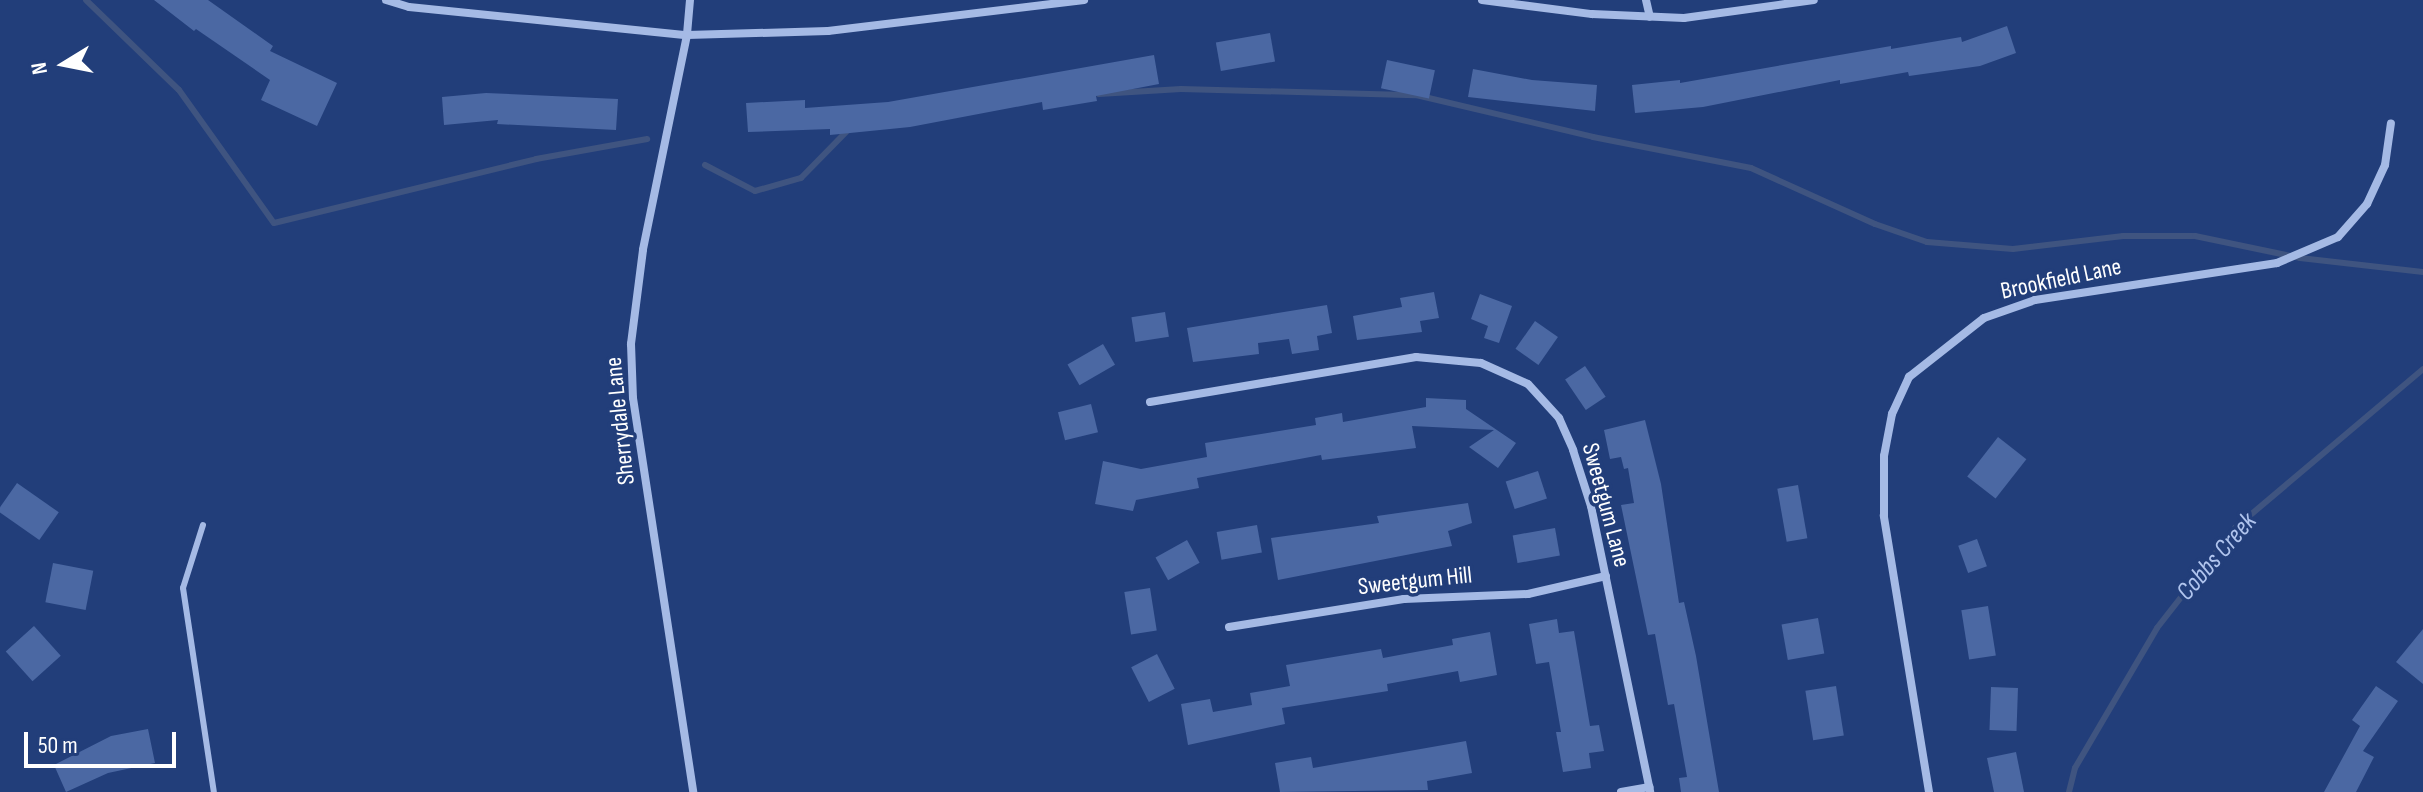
<!DOCTYPE html>
<html>
<head>
<meta charset="utf-8">
<style>
  body { margin:0 }
  #map { position:relative; width:2423px; height:792px; overflow:hidden; background:#223e7a; font-family:"Sofia Sans Condensed",sans-serif }
  div>[style] { position:absolute }
  .stream>* { height:6px; margin:-3px; padding:0 3px; transform-origin:3px; border-radius:3px; background:#3f5480 }
  .building>* { inset:0; background:#4b68a3; transform-origin:0 0 }
  .lane>* { height:6px; margin:-3px; padding:0 3px; transform-origin:3px; border-radius:3px; background:#a5bae5 }
  .street>* { height:8px; margin:-4px; padding:0 4px; transform-origin:4px; border-radius:4px; background:#a5bae5 }
  span { translate:-50% -50%; white-space:nowrap; text-align:center; line-height:1.15; -webkit-text-stroke:7px #223e7a; paint-order:stroke }
  .street-label { font-size:24px; color:#fff }
  .water-label { font-size:26px; color:#b0c4ed; font-style:italic }
  .north { position:absolute; left:24px; top:24px; width:80px; height:80px; -webkit-text-stroke:6px #223e7a; paint-order:stroke; rotate:260deg; font-size:22px; font-weight:700; line-height:32px; text-align:center; color:#fff }
  .north::after { content:''; display:block; margin:auto; width:28px; height:36px; background:#fff; clip-path:polygon(50% 0,100% 100%,50% 72%,0 100%) }
  .scale { position:absolute; left:24px; top:732px; width:152px; height:36px; box-sizing:border-box; border:4px solid #fff; border-top:0; padding-left:10px; font-size:24px; line-height:28px; white-space:nowrap; color:#fff; -webkit-text-stroke:6px #223e7a; paint-order:stroke }
</style>
</head>
<body>
<div id="map">
  <div class="stream">
    <div style="left:86px;top:0;width:129px;rotate:44.1deg"></div>
    <div style="left:179px;top:90px;width:163px;rotate:54.5deg"></div>
    <div style="left:274px;top:223px;width:270px;rotate:-13.7deg"></div>
    <div style="left:536px;top:159px;width:113px;rotate:-10.2deg"></div>
    <div style="left:1099px;top:94px;width:82px;rotate:-3.5deg"></div>
    <div style="left:1181px;top:89px;width:235px;rotate:1.5deg"></div>
    <div style="left:1416px;top:95px;width:182px;rotate:13.3deg"></div>
    <div style="left:1593px;top:137px;width:161px;rotate:11.1deg"></div>
    <div style="left:1751px;top:168px;width:136px;rotate:24.3deg"></div>
    <div style="left:1875px;top:224px;width:55px;rotate:19.1deg"></div>
    <div style="left:1927px;top:242px;width:86px;rotate:4.7deg"></div>
    <div style="left:2013px;top:249px;width:111px;rotate:-6.7deg"></div>
    <div style="left:2123px;top:236px;width:72px"></div>
    <div style="left:2195px;top:236px;width:107px;rotate:11.8deg"></div>
    <div style="left:2300px;top:258px;width:124px;rotate:6.5deg"></div>
    <div style="left:705px;top:165px;width:56px;rotate:27.5deg"></div>
    <div style="left:755px;top:191px;width:48px;rotate:-15.8deg"></div>
    <div style="left:801px;top:178px;width:67px;rotate:-45.6deg"></div>
    <div style="left:2069px;top:792px;width:25px;rotate:-76deg"></div>
    <div style="left:2075px;top:768px;width:162px;rotate:-59.6deg"></div>
    <div style="left:2157px;top:628px;width:127px;rotate:-52deg"></div>
    <div style="left:2235px;top:528px;width:246px;rotate:-40.2deg"></div>
  </div>
  <div class="building">
    <div style="clip-path:polygon(154px 0,208px 0,273px 46px,270px 51px,337px 83px,317px 126px,261px 100px,270px 80px,196px 29px,194px 31px)"></div>
    <div style="clip-path:polygon(2007px 26px,2016px 53px,1980px 66px,1909px 76px,1908px 72px,1840px 84px,1840px 80px,1703px 107px,1635px 113px,1632px 85px,1680px 80px,1680px 83px,1891px 46px,1891px 49px,1961px 37px,1962px 42px)"></div>
    <div style="left:1270px;top:33px;width:29px;height:55px;rotate:80deg"></div>
    <div style="clip-path:polygon(1154px 55px,1159px 84px,1096px 96px,1097px 101px,1043px 110px,1042px 102px,910px 127px,830px 135px,830px 129px,748px 132px,746px 103px,805px 100px,805px 108px,888px 102px)"></div>
    <div style="left:1387px;top:60px;width:49px;height:29px;rotate:12deg"></div>
    <div style="clip-path:polygon(1473px 69px,1532px 80px,1597px 85px,1595px 111px,1468px 97px)"></div>
    <div style="clip-path:polygon(486px 93px,618px 99px,616px 130px,497px 124px,498px 120px,444px 125px,442px 97px)"></div>
    <div style="clip-path:polygon(1434px 292px,1439px 318px,1420px 321px,1422px 332px,1357px 340px,1353px 316px,1402px 307px,1400px 298px)"></div>
    <div style="clip-path:polygon(1480px 294px,1512px 306px,1499px 343px,1484px 338px,1488px 326px,1471px 319px)"></div>
    <div style="clip-path:polygon(1327px 305px,1332px 333px,1317px 336px,1319px 350px,1292px 354px,1289px 339px,1258px 343px,1259px 354px,1193px 362px,1187px 328px)"></div>
    <div style="left:1165px;top:312px;width:25px;height:34px;rotate:81deg"></div>
    <div style="left:1535px;top:321px;width:28px;height:34px;rotate:35deg"></div>
    <div style="left:1103px;top:344px;width:24px;height:41px;rotate:60deg"></div>
    <div style="left:1585px;top:366px;width:37px;height:24px;rotate:56deg"></div>
    <div style="clip-path:polygon(1426px 398px,1466px 400px,1466px 409px,1516px 443px,1498px 468px,1469px 447px,1494px 430px,1412px 426px,1416px 448px,1322px 460px,1321px 455px,1197px 478px,1199px 488px,1136px 500px,1133px 511px,1095px 504px,1103px 461px,1141px 469px,1207px 457px,1205px 443px,1316px 425px,1315px 418px,1342px 413px,1343px 422px,1426px 407px)"></div>
    <div style="left:1091px;top:404px;width:29px;height:34px;rotate:76deg"></div>
    <div style="clip-path:polygon(1645px 420px,1661px 484px,1679px 603px,1684px 602px,1696px 656px,1719px 792px,1681px 792px,1679px 778px,1687px 777px,1674px 704px,1668px 705px,1655px 634px,1648px 635px,1621px 505px,1634px 503px,1628px 468px,1624px 469px,1621px 457px,1610px 459px,1604px 430px)"></div>
    <div style="left:1998px;top:437px;width:36px;height:50px;rotate:38deg"></div>
    <div style="left:1538px;top:471px;width:29px;height:34px;rotate:72deg"></div>
    <div style="left:17px;top:483px;width:51px;height:34px;rotate:35deg"></div>
    <div style="left:1798px;top:485px;width:54px;height:21px;rotate:80deg"></div>
    <div style="clip-path:polygon(1468px 503px,1472px 523px,1448px 531px,1452px 546px,1278px 580px,1271px 538px,1379px 523px,1377px 516px)"></div>
    <div style="left:1257px;top:525px;width:28px;height:41px;rotate:80deg"></div>
    <div style="left:1555px;top:528px;width:28px;height:43px;rotate:80deg"></div>
    <div style="left:1977px;top:539px;width:29px;height:20px;rotate:70deg"></div>
    <div style="left:1187px;top:540px;width:26px;height:36px;rotate:61deg"></div>
    <div style="left:53px;top:563px;width:41px;height:40px;rotate:11deg"></div>
    <div style="left:1150px;top:588px;width:43px;height:26px;rotate:81deg"></div>
    <div style="left:1988px;top:606px;width:50px;height:27px;rotate:81deg"></div>
    <div style="left:1818px;top:618px;width:36px;height:37px;rotate:80deg"></div>
    <div style="clip-path:polygon(1557px 619px,1559px 633px,1574px 631px,1590px 726px,1599px 725px,1604px 751px,1589px 753px,1591px 768px,1563px 772px,1556px 732px,1561px 732px,1549px 662px,1536px 664px,1529px 624px)"></div>
    <div style="left:34px;top:626px;width:40px;height:38px;rotate:48deg"></div>
    <div style="clip-path:polygon(2423px 629px,2423px 684px,2396px 662px)"></div>
    <div style="clip-path:polygon(1490px 632px,1497px 675px,1460px 682px,1458px 671px,1387px 684px,1388px 691px,1282px 708px,1285px 724px,1188px 745px,1181px 704px,1210px 699px,1213px 712px,1252px 705px,1250px 693px,1290px 686px,1286px 665px,1381px 649px,1383px 658px,1453px 645px,1452px 639px)"></div>
    <div style="left:1157px;top:654px;width:39px;height:29px;rotate:63deg"></div>
    <div style="left:1836px;top:686px;width:50px;height:31px;rotate:81deg"></div>
    <div style="clip-path:polygon(2376px 686px,2398px 701px,2363px 751px,2374px 757px,2356px 792px,2324px 792px,2360px 726px,2352px 720px)"></div>
    <div style="left:1991px;top:687px;width:27px;height:43px;rotate:2deg"></div>
    <div style="clip-path:polygon(148px 729px,155px 763px,108px 773px,66px 792px,54px 765px,111px 736px)"></div>
    <div style="clip-path:polygon(1466px 741px,1472px 773px,1427px 781px,1428px 790px,1280px 792px,1275px 763px,1311px 757px,1313px 768px)"></div>
    <div style="clip-path:polygon(2016px 752px,2024px 792px,1994px 792px,1987px 758px)"></div>
  </div>
  <div class="lane">
    <div style="left:203px;top:525px;width:66px;rotate:107.6deg"></div>
    <div style="left:183px;top:588px;width:206px;rotate:81.4deg"></div>
  </div>
  <div class="street">
    <div style="left:386px;top:0;width:24px;rotate:17deg"></div>
    <div style="left:409px;top:7px;width:279px;rotate:5.8deg"></div>
    <div style="left:687px;top:35px;width:141px;rotate:-1.6deg"></div>
    <div style="left:828px;top:31px;width:258px;rotate:-6.9deg"></div>
    <div style="left:690px;top:0;width:35px;rotate:95deg"></div>
    <div style="left:687px;top:35px;width:219px;rotate:101.6deg"></div>
    <div style="left:643px;top:250px;width:95px;rotate:97.3deg"></div>
    <div style="left:631px;top:344px;width:54px;rotate:87.9deg"></div>
    <div style="left:633px;top:398px;width:399px;rotate:81.3deg"></div>
    <div style="left:1482px;top:0;width:111px;rotate:7.3deg"></div>
    <div style="left:1592px;top:14px;width:92px;rotate:2.5deg"></div>
    <div style="left:1684px;top:18px;width:131px;rotate:-7.9deg"></div>
    <div style="left:1646px;top:0;width:17px;rotate:77deg"></div>
    <div style="left:1150px;top:402px;width:270px;rotate:-9.6deg"></div>
    <div style="left:1416px;top:357px;width:65px;rotate:5.3deg"></div>
    <div style="left:1481px;top:363px;width:51px;rotate:24.1deg"></div>
    <div style="left:1528px;top:384px;width:46px;rotate:47.6deg"></div>
    <div style="left:1559px;top:418px;width:35px;rotate:66deg"></div>
    <div style="left:1573px;top:450px;width:59px;rotate:72.2deg"></div>
    <div style="left:1591px;top:506px;width:292px;rotate:78.3deg"></div>
    <div style="left:1229px;top:627px;width:177px;rotate:-9.1deg"></div>
    <div style="left:1404px;top:599px;width:124px;rotate:-2.3deg"></div>
    <div style="left:1528px;top:594px;width:80px;rotate:-13deg"></div>
    <div style="left:1621px;top:792px;width:29px;rotate:-10deg"></div>
    <div style="left:1929px;top:792px;width:280px;rotate:-99.3deg"></div>
    <div style="left:1884px;top:516px;width:60px;rotate:-90deg"></div>
    <div style="left:1884px;top:456px;width:43px;rotate:-79.2deg"></div>
    <div style="left:1892px;top:414px;width:41px;rotate:-65.3deg"></div>
    <div style="left:1909px;top:377px;width:95px;rotate:-38.2deg"></div>
    <div style="left:1984px;top:318px;width:54px;rotate:-19.4deg"></div>
    <div style="left:2035px;top:300px;width:245px;rotate:-8.7deg"></div>
    <div style="left:2277px;top:263px;width:66px;rotate:-23.1deg"></div>
    <div style="left:2338px;top:237px;width:44px;rotate:-48.7deg"></div>
    <div style="left:2367px;top:204px;width:43px;rotate:-65.2deg"></div>
    <div style="left:2385px;top:165px;width:42px;rotate:-81.9deg"></div>
  </div>
  <div class="street-label">
    <span style="left:2061px;top:279px;rotate:-12deg">Brookfield Lane</span>
    <span style="left:620px;top:421px;rotate:-96deg">Sherrydale Lane</span>
    <span style="left:1606px;top:505px;rotate:75deg">Sweetgum Lane</span>
    <span style="left:1415px;top:581px;rotate:-6deg">Sweetgum Hill</span>
  </div>
  <div class="water-label">
    <span style="left:2217px;top:557px;rotate:-49deg">Cobbs Creek</span>
  </div>
  <div class="north">N</div>
  <div class="scale">50 m</div>
</div>
</body>
</html>
